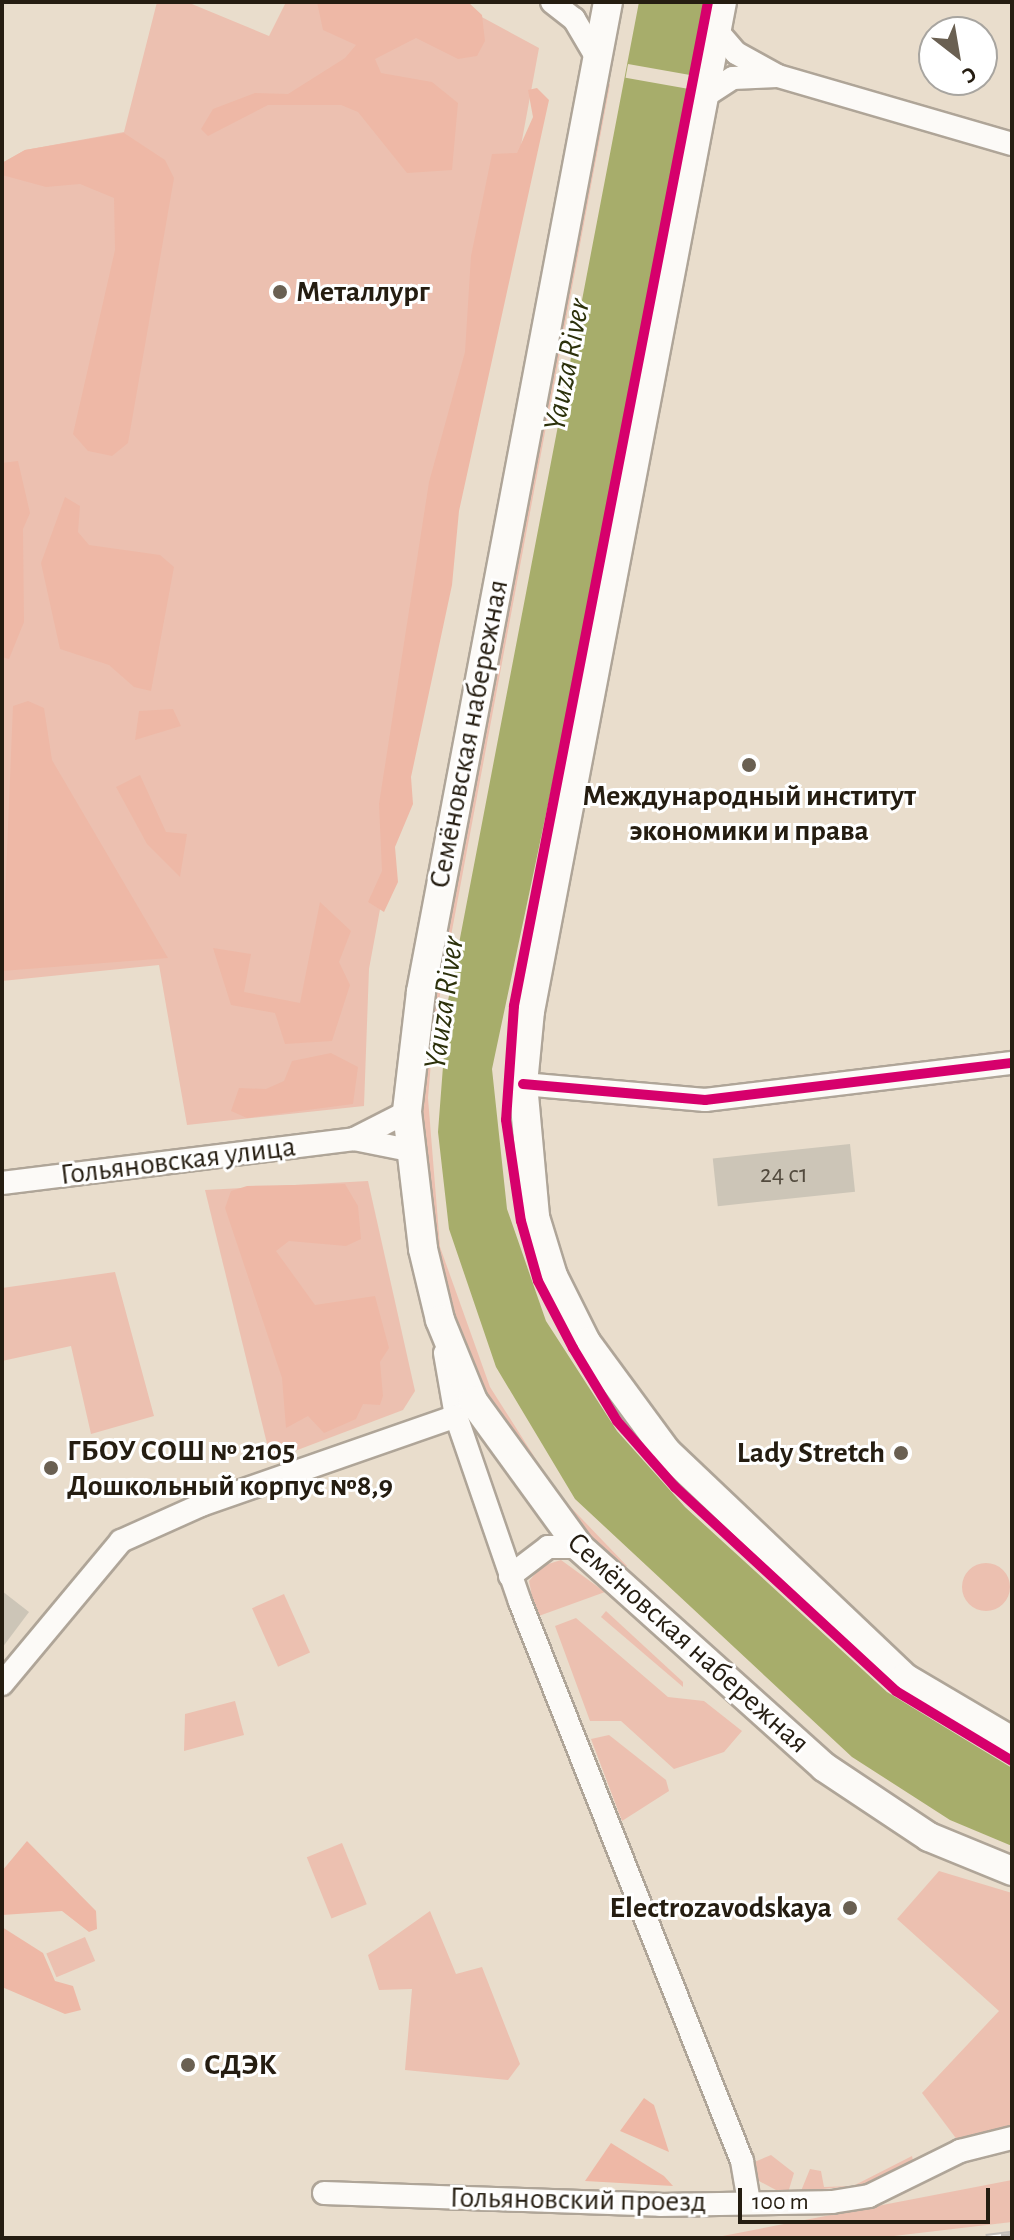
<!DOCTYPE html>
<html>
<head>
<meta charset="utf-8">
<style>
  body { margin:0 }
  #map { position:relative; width:1014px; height:2240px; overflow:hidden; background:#e9ddcc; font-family:"Alegreya Sans",sans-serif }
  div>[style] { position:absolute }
  .green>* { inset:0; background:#ecc0b0; transform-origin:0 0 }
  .round { border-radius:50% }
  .forest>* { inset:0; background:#eeb8a6 }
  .water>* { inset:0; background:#a7ad6b }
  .pier>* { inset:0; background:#e9ddcc; transform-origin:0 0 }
  .building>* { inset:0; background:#ccc5b7; transform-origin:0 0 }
  .roads { filter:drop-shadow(2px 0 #afa598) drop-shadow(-2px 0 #afa598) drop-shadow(0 2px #afa598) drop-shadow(0 -2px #afa598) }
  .minor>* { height:22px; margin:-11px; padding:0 11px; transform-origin:11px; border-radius:11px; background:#fcfaf7 }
  .major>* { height:28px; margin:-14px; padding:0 14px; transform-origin:14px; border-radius:14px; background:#fcfaf7 }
  .rail>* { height:8px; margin-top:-4px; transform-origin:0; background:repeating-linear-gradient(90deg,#fff 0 15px,#c2beba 0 30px); box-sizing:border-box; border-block:2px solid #c2beba }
  .cycleway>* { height:10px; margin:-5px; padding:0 5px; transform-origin:5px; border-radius:5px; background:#d6006c }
  .dots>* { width:22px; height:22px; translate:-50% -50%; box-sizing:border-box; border:4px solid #fff; border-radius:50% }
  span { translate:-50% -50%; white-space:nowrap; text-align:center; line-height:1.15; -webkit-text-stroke:6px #fff; paint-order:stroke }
  .number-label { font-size:26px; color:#524a3d }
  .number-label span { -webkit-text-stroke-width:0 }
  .poi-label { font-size:30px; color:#251d11; font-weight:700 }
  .left { translate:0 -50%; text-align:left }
  .right { translate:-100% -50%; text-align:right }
  .street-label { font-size:30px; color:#251d11 }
  .water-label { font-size:32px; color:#2c310b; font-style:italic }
  .frame { position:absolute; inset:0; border:4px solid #251d11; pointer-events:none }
  .north { position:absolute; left:918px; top:16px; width:80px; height:80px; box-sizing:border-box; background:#fff; border:2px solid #a8a5a0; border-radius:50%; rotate:149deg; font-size:22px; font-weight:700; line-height:32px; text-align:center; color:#251d11 }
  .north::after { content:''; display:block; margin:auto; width:28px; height:36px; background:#6a6052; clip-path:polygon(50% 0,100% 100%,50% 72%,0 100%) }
  .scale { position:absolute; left:738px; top:2188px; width:252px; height:36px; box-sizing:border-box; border:4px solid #251d11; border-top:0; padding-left:10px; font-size:24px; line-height:28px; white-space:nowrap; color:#251d11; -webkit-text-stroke:6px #fff; paint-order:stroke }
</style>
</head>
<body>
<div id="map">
  <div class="green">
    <div style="clip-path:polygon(157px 2px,187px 2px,269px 36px,286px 2px,454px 2px,539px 48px,369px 969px,364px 1106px,187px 1125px,159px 965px,2px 981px,2px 163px,25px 150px,124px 132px)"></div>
    <div style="clip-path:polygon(604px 82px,610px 84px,434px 1027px,428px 1098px,440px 1247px,490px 1387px,558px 1494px,627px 1566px,622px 1571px,572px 1520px,480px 1384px,435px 1259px,421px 1120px,426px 1030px)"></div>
    <div style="clip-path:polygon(368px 1181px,415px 1391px,403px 1410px,271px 1460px,205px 1190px)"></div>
    <div style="clip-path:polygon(115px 1272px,154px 1416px,91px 1434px,71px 1346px,2px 1361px,2px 1288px)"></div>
    <div style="clip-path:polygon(561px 1560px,605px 1592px,536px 1617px,529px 1581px,542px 1566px)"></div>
    <div class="round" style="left:962px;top:1563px;width:48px;height:48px"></div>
    <div style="left:284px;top:1594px;width:64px;height:35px;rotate:66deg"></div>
    <div style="clip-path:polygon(606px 1611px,683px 1682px,683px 1687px,601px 1617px)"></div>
    <div style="clip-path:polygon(576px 1618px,668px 1697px,704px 1701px,742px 1731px,724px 1752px,674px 1769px,621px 1721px,590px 1721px,555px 1626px)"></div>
    <div style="clip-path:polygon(235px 1701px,244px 1735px,184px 1751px,185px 1714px)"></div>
    <div style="clip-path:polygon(609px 1735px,666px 1780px,669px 1791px,622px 1821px,591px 1739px)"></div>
    <div style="left:342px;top:1843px;width:66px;height:38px;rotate:68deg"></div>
    <div style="clip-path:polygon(939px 1871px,1012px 1893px,1012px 2132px,961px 2145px,922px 2093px,999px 2011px,897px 1919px)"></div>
    <div style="clip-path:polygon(430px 1911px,456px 1974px,482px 1967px,520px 2064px,508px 2080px,405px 2070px,412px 1989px,379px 1990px,368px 1955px)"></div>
    <div style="left:85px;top:1937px;width:26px;height:42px;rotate:67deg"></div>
    <div style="clip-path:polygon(771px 2155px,794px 2173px,787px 2196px,759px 2181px,752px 2163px)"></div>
    <div style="clip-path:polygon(912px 2156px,914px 2165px,876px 2184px,801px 2191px,810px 2169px,821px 2171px,824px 2187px,853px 2186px)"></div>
    <div style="clip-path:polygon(1012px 2180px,1012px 2222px,877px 2238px,712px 2238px)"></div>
  </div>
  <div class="forest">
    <div style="clip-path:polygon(317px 2px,468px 2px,482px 15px,485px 41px,477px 56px,458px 59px,416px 38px,375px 59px,381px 73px,432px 82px,458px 103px,452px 170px,407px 173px,358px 112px,341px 105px,268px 105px,208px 136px,201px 129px,213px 109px,255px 93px,288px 94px,345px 58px,356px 45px,323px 30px)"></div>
    <div style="clip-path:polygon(537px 88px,549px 100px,459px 511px,452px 585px,411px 777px,413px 804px,395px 847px,398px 882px,384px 912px,368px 902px,382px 871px,379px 804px,429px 482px,465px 352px,471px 256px,492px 154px,517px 153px,533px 117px,528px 90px)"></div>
    <div style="clip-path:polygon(124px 133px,165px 160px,174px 178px,128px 443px,112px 456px,88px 451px,73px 434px,115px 250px,114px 198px,80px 184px,46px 187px,2px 175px,2px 163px,25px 150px)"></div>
    <div style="clip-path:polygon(18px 461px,30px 513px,23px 529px,24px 622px,9px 659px,2px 657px,2px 463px)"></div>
    <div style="clip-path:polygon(65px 497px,80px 506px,78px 532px,89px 545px,160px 555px,174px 567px,151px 691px,134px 687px,109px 665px,60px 649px,41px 563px)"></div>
    <div style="clip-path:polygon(28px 701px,44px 708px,52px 760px,168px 958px,2px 971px,13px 706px)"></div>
    <div style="clip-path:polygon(173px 709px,181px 726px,135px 740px,139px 711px)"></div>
    <div style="clip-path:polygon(140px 775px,166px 832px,187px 834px,180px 877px,147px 844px,116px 787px)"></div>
    <div style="clip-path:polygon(320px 902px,351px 931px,339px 962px,350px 985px,332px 1041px,285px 1044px,275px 1013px,231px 1005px,213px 948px,251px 954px,244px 992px,300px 1003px)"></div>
    <div style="clip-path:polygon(331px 1053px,358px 1067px,353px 1104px,247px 1118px,231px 1111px,239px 1088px,266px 1089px,284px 1081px,292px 1061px)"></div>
    <div style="clip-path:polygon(345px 1184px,358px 1206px,361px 1239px,346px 1246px,289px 1241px,276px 1251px,315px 1305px,375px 1296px,389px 1348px,380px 1362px,383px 1396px,380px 1405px,363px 1404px,356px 1419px,324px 1433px,308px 1416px,286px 1428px,282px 1378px,225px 1208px,231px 1191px,247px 1186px)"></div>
    <div style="clip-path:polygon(27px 1841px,96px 1911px,97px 1929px,89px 1932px,62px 1911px,2px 1915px,2px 1871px)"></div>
    <div style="clip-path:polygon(2px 1927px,43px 1953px,55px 1981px,73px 1986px,81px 2010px,65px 2014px,2px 1987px)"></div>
    <div style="clip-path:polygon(644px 2098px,654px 2105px,669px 2152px,620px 2131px)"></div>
    <div style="clip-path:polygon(611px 2143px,664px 2176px,673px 2186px,585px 2181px)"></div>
  </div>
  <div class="water">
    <div style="clip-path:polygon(639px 2px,704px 2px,604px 540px,492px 1069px,507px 1209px,546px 1321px,617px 1431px,685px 1507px,887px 1692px,1012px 1768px,1012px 1846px,950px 1820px,852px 1757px,575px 1499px,496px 1367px,449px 1229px,438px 1132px,448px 1001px)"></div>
  </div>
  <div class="pier">
    <div style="left:628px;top:64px;width:63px;height:14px;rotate:10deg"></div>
  </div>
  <div class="building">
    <div style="left:850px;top:1144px;width:48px;height:138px;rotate:84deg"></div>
    <div style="clip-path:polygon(2px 1591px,29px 1612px,2px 1648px)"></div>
  </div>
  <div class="roads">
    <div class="minor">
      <div style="left:552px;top:2px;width:28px;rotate:38deg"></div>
      <div style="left:574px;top:19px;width:45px;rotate:59.5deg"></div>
      <div style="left:717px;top:31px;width:29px;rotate:49deg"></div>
      <div style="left:736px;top:53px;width:48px;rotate:28.7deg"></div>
      <div style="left:778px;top:76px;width:244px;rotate:16.2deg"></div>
      <div style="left:705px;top:96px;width:33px;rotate:-33deg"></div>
      <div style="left:733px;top:78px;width:44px;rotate:-2.6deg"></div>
      <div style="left:523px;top:1084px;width:183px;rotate:5deg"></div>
      <div style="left:705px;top:1100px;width:309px;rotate:-6.9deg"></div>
      <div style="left:354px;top:1139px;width:59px;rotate:-27deg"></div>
      <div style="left:2px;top:1183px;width:355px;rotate:-7.1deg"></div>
      <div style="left:354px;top:1139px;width:56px;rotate:11.3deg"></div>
      <div style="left:445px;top:1353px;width:64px;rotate:80.1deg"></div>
      <div style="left:456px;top:1416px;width:197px;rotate:71deg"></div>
      <div style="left:520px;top:1602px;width:601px;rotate:68.34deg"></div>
      <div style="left:742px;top:2161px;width:42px;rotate:80.3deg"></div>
      <div style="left:510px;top:1576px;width:48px;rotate:-37.3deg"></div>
      <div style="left:548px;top:1547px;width:31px"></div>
      <div style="left:2px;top:1684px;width:186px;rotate:-50.2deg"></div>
      <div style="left:121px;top:1541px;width:88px;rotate:-24.2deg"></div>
      <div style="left:201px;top:1505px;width:270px;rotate:-19.2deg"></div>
      <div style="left:324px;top:2193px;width:336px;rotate:2deg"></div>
      <div style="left:660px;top:2205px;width:172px;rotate:-1deg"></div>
      <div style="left:832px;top:2202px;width:37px;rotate:-9deg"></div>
      <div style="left:869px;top:2196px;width:102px;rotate:-26.3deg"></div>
      <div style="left:960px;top:2151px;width:54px;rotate:-14deg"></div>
    </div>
    <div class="major">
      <div style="left:608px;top:2px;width:1008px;rotate:100.7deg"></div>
      <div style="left:421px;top:992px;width:121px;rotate:96.7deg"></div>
      <div style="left:407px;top:1112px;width:138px;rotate:83.3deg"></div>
      <div style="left:423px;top:1249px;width:73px;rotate:76.5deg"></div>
      <div style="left:440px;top:1320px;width:87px;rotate:67.8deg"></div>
      <div style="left:473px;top:1401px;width:180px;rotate:54deg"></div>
      <div style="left:579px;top:1547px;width:329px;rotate:41.9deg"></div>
      <div style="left:824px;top:1767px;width:126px;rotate:33.7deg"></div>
      <div style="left:929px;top:1837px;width:90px;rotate:22.3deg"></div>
      <div style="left:722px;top:2px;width:1027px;rotate:100.77deg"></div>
      <div style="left:530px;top:1011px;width:73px;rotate:95.5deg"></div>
      <div style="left:523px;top:1084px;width:134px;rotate:84.8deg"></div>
      <div style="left:535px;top:1217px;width:62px;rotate:73deg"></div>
      <div style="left:553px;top:1276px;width:74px;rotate:63.4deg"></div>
      <div style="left:586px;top:1342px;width:135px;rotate:53.7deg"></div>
      <div style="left:666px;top:1451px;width:330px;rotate:43.5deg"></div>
      <div style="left:905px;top:1678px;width:124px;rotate:30.5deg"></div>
    </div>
  </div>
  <div class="rail">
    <div style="left:986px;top:2238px;width:26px;rotate:-7deg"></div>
  </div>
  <div class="cycleway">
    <div style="left:708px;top:2px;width:1023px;rotate:100.94deg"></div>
    <div style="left:514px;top:1006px;width:114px;rotate:94deg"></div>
    <div style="left:506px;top:1120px;width:102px;rotate:81.6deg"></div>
    <div style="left:521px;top:1221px;width:62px;rotate:74.2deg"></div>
    <div style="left:538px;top:1281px;width:76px;rotate:62.4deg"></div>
    <div style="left:573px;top:1348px;width:85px;rotate:58.9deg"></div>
    <div style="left:617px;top:1421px;width:88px;rotate:48.7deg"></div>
    <div style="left:675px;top:1487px;width:301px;rotate:42.7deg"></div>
    <div style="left:896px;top:1691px;width:135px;rotate:31.1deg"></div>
    <div style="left:523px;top:1084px;width:183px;rotate:5deg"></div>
    <div style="left:705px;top:1100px;width:309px;rotate:-6.9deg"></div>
  </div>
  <div class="dots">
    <div style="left:280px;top:292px;background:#6a6052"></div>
    <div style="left:749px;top:765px;background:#6a6052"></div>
    <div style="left:901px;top:1453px;background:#6a6052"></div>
    <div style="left:51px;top:1468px;background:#6a6052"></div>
    <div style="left:850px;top:1908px;background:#6a6052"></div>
    <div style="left:188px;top:2065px;background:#6a6052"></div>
  </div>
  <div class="number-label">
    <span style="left:784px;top:1175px">24 с1</span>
  </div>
  <div class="poi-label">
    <span class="left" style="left:296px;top:292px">Металлург</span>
    <span style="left:749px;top:813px">Международный институт<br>экономики и права</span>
    <span class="left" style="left:67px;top:1468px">ГБОУ СОШ № 2105<br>Дошкольный корпус №8,9</span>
    <span class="right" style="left:885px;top:1453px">Lady Stretch</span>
    <span class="right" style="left:832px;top:1908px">Electrozavodskaya</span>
    <span class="left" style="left:204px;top:2065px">СДЭК</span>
  </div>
  <div class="street-label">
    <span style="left:469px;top:734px;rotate:-79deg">Семёновская набережная</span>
    <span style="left:178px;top:1161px;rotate:-7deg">Гольяновская улица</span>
    <span style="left:688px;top:1643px;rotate:42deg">Семёновская набережная</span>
    <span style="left:578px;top:2200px;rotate:1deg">Гольяновский проезд</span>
  </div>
  <div class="water-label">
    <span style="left:567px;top:365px;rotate:-79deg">Yauza River</span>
    <span style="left:444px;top:1003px;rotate:-82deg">Yauza River</span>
  </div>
  <div class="frame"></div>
  <div class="north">С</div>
  <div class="scale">100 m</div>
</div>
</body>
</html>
